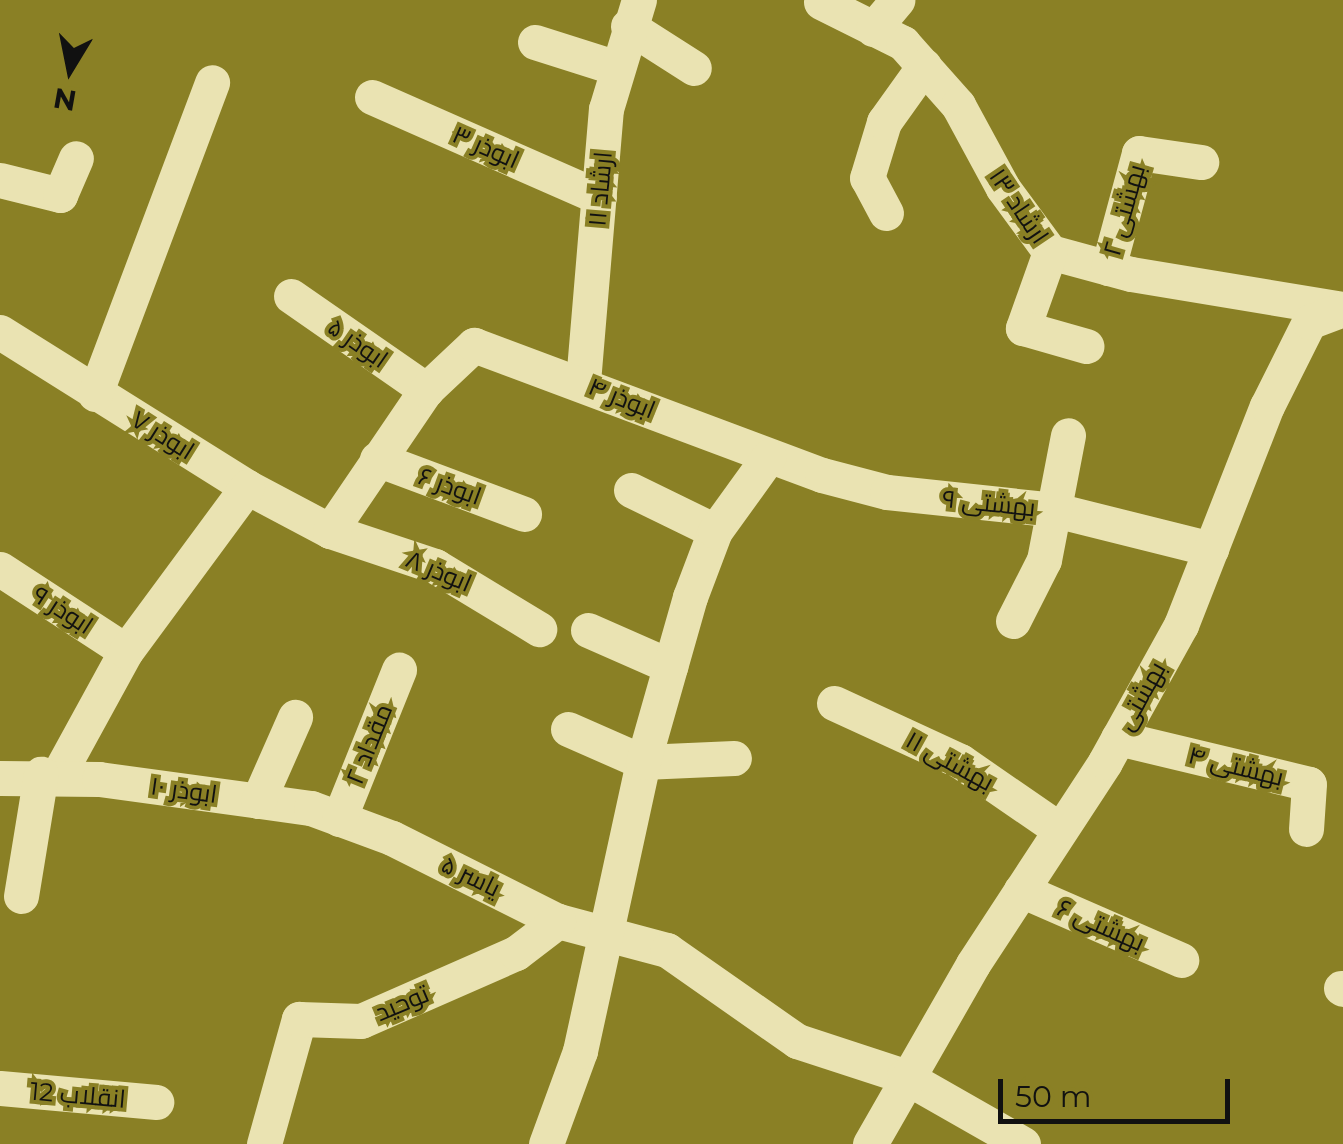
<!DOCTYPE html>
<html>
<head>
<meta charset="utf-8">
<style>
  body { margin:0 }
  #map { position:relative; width:1343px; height:1144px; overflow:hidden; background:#8a8025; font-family:Montserrat,Cairo,sans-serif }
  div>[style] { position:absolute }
  .minor>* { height:35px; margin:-17.5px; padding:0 17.5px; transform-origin:17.5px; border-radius:17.5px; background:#eae3b2 }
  span { translate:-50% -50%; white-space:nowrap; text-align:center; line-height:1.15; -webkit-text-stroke:8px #8a8025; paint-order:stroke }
  .street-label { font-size:25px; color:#111 }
  .north { position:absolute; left:20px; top:20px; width:100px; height:100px; -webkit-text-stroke:8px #8a8025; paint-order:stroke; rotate:190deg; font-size:28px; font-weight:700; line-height:40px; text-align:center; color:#111 }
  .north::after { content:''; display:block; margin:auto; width:35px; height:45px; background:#111; clip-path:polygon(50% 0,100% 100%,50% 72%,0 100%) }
  .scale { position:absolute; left:998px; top:1079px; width:232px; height:45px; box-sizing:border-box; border:5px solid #111; border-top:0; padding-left:12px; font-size:30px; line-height:35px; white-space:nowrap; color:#111; -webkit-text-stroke:8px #8a8025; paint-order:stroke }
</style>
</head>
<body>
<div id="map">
  <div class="minor">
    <div style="left:821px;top:2px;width:92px;rotate:26.6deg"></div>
    <div style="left:903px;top:43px;width:83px;rotate:48.4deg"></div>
    <div style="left:958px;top:105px;width:94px;rotate:61.5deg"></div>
    <div style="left:1003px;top:188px;width:79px;rotate:53.7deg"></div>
    <div style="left:1050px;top:252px;width:84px;rotate:15.2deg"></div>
    <div style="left:1131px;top:274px;width:214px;rotate:9.4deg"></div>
    <div style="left:628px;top:26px;width:78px;rotate:32.5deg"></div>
    <div style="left:873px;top:29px;width:38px;rotate:-50deg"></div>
    <div style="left:535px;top:42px;width:86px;rotate:17.6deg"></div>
    <div style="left:372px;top:97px;width:248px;rotate:23.8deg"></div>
    <div style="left:0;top:180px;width:62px;rotate:14deg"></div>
    <div style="left:60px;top:195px;width:40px;rotate:-66.6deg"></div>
    <div style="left:886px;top:213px;width:40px;rotate:-118deg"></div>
    <div style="left:867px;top:178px;width:59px;rotate:-73.1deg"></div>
    <div style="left:884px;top:122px;width:69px;rotate:-54.5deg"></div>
    <div style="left:1050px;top:252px;width:81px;rotate:109.6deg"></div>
    <div style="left:1023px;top:328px;width:66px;rotate:15.9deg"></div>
    <div style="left:1108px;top:268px;width:119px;rotate:-74.9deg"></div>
    <div style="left:1139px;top:153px;width:63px;rotate:8.3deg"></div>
    <div style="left:291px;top:296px;width:165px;rotate:34.8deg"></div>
    <div style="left:0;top:332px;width:292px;rotate:32.1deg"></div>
    <div style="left:247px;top:487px;width:94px;rotate:27.9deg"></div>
    <div style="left:330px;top:531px;width:111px;rotate:18.4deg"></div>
    <div style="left:435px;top:566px;width:122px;rotate:31.2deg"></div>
    <div style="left:583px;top:382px;width:274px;rotate:-85.2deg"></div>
    <div style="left:606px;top:109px;width:114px;rotate:-73.2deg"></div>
    <div style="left:95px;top:394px;width:333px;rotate:-69.4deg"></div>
    <div style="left:377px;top:459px;width:157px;rotate:20.5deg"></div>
    <div style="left:631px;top:490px;width:93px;rotate:26deg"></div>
    <div style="left:330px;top:531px;width:171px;rotate:-55.8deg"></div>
    <div style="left:426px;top:390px;width:66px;rotate:-43.2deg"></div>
    <div style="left:474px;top:345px;width:371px;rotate:20.5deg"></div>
    <div style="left:822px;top:475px;width:67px;rotate:14.7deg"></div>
    <div style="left:887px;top:492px;width:169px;rotate:6.1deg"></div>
    <div style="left:1055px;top:510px;width:161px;rotate:14deg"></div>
    <div style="left:0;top:569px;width:150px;rotate:33.1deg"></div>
    <div style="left:1013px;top:621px;width:68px;rotate:-63.1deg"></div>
    <div style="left:1044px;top:560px;width:127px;rotate:-79.1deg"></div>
    <div style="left:588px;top:630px;width:90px;rotate:23.7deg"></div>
    <div style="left:834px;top:703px;width:139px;rotate:24.7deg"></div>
    <div style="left:960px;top:761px;width:121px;rotate:34.6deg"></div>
    <div style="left:568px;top:729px;width:82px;rotate:23.7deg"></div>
    <div style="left:643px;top:762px;width:91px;rotate:-2.5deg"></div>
    <div style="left:1118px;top:738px;width:196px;rotate:13.5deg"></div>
    <div style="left:1309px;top:784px;width:45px;rotate:93.8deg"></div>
    <div style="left:58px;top:775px;width:141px;rotate:-61.3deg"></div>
    <div style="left:126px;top:651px;width:204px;rotate:-53.6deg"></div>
    <div style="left:0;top:778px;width:99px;rotate:0.6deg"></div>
    <div style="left:99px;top:779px;width:214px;rotate:7.8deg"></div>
    <div style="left:311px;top:808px;width:86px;rotate:20.3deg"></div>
    <div style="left:392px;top:838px;width:186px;rotate:26.6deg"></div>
    <div style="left:558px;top:921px;width:113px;rotate:14.9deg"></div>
    <div style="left:667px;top:950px;width:159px;rotate:35deg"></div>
    <div style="left:797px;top:1041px;width:113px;rotate:18.1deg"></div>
    <div style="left:904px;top:1076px;width:137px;rotate:29.7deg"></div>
    <div style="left:258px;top:801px;width:92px;rotate:-66.2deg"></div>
    <div style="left:339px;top:819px;width:161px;rotate:-68.1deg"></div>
    <div style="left:1021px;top:890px;width:175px;rotate:23.6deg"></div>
    <div style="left:21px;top:896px;width:124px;rotate:-80.7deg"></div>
    <div style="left:1341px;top:988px;width:2px;rotate:27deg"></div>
    <div style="left:0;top:1088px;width:157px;rotate:5.1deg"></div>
    <div style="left:264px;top:1144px;width:130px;rotate:-74.4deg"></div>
    <div style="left:299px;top:1019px;width:62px;rotate:1.8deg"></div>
    <div style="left:361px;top:1021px;width:169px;rotate:-23.7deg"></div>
    <div style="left:516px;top:953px;width:53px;rotate:-37.3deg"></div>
    <div style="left:546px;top:1144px;width:99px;rotate:-69.9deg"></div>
    <div style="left:580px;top:1051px;width:296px;rotate:-77.7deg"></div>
    <div style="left:643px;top:762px;width:172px;rotate:-74.1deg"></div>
    <div style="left:690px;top:597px;width:71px;rotate:-69.3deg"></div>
    <div style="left:715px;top:531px;width:92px;rotate:-54.2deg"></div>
    <div style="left:870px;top:1144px;width:207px;rotate:-60.2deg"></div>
    <div style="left:973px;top:964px;width:241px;rotate:-56.8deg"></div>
    <div style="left:1105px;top:762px;width:157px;rotate:-61deg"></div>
    <div style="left:1181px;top:625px;width:235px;rotate:-68.6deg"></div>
    <div style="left:1267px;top:406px;width:94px;rotate:-63.4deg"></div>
    <div style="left:1309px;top:322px;width:36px;rotate:-21deg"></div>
  </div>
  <div class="street-label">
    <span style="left:486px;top:147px;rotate:24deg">ابوذر ۳</span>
    <span style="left:600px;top:189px;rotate:-85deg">ارشاد ۱۱</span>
    <span style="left:1019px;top:206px;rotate:56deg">ارشاد ۱۳</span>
    <span style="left:1124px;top:210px;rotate:-74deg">بهشتی ۲</span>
    <span style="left:358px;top:343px;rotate:35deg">ابوذر ۵</span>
    <span style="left:622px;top:398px;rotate:22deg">ابوذر ۴</span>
    <span style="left:163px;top:435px;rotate:32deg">ابوذر ۷</span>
    <span style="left:450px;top:486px;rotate:20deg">ابوذر ۶</span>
    <span style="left:989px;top:503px;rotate:6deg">بهشتی ۹</span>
    <span style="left:439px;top:571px;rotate:23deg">ابوذر ۸</span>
    <span style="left:63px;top:610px;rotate:33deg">ابوذر ۹</span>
    <span style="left:1141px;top:696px;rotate:-61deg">بهشتی</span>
    <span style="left:369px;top:744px;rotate:-68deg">مقداد ۲</span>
    <span style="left:950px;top:761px;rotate:29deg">بهشتی ۱۱</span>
    <span style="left:1236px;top:766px;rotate:14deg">بهشتی ۴</span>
    <span style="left:184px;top:790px;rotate:8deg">ابوذر ۱۰</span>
    <span style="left:471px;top:876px;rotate:26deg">یاسر ۵</span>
    <span style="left:1101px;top:925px;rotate:24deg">بهشتی ۶</span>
    <span style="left:402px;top:1003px;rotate:-23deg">توحید</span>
    <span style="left:78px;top:1095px;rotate:5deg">انقلاب 12</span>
  </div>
  <div class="north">N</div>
  <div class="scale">50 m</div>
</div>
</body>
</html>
